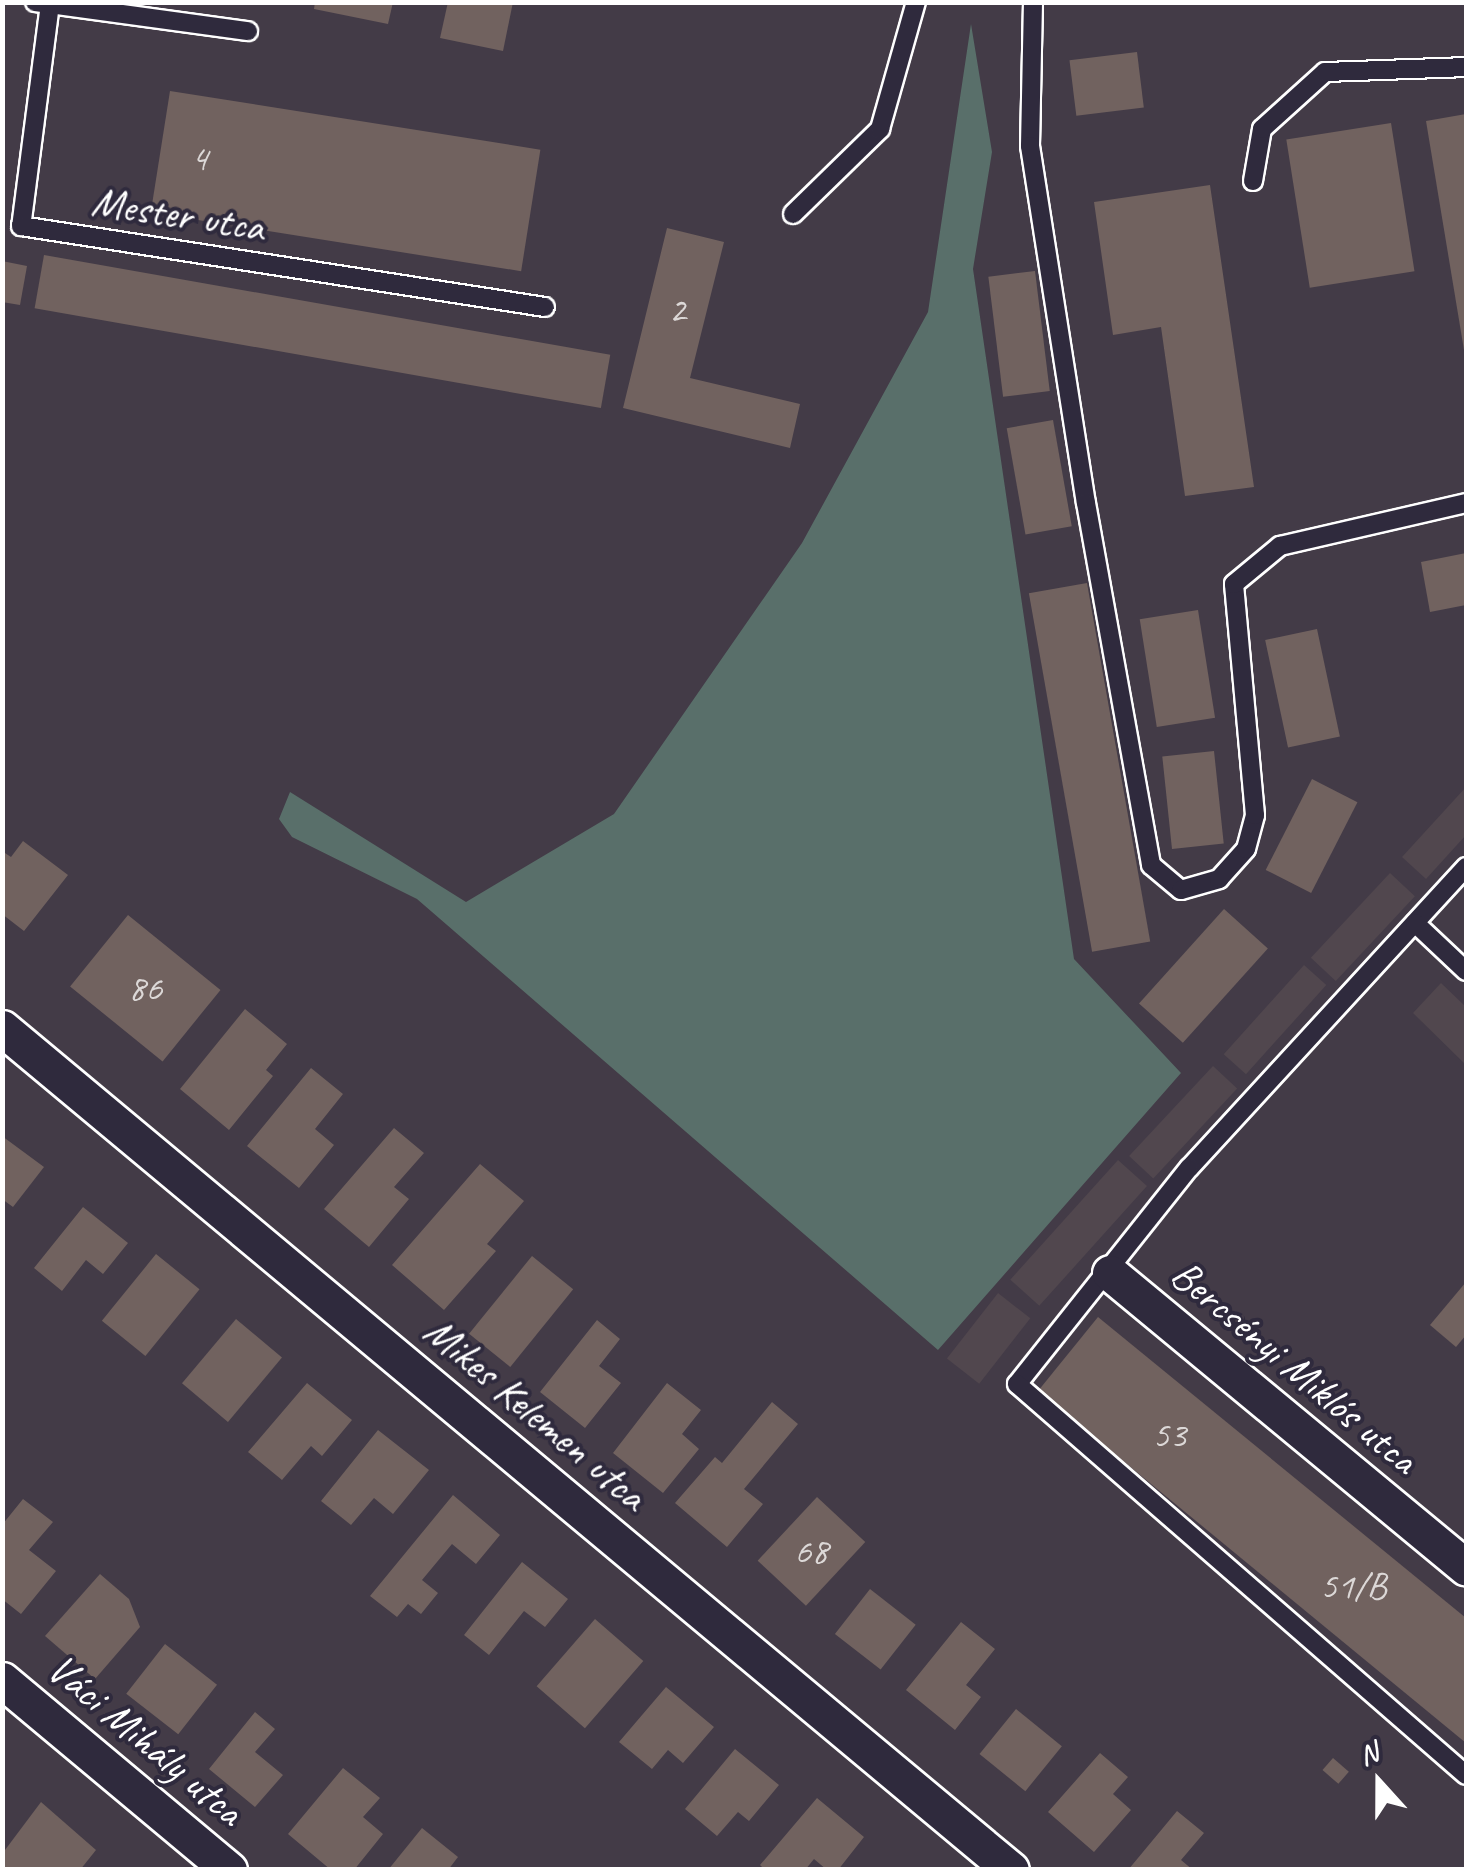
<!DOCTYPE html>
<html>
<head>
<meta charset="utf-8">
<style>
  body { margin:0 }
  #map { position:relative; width:1469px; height:1872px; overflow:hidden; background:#433b47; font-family:Caveat,sans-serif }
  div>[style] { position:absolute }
  .built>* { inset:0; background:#51474e; transform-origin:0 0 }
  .green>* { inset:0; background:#596f6a }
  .building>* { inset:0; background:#71625f; transform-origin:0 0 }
  .roads { filter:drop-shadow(2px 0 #fff) drop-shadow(-2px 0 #fff) drop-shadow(0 2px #fff) drop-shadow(0 -2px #fff) }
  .service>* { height:18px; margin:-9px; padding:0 9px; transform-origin:9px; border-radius:9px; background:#2f2a3d }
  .minor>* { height:35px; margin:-17.5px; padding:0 17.5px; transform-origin:17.5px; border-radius:17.5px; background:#2f2a3d }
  span { translate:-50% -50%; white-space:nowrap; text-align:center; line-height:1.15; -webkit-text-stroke:8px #2f2a3d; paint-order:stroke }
  .number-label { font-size:38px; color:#dcd8d7 }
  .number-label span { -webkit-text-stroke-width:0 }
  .street-label { font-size:42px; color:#fff }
  .frame { position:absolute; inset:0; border:5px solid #fff; pointer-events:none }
  .north { position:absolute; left:1329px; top:1732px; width:100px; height:100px; -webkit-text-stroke:8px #2f2a3d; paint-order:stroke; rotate:339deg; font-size:28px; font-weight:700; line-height:40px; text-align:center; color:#fff }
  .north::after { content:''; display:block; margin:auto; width:35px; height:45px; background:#fff; clip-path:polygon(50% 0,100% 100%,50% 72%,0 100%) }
</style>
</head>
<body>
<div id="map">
  <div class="built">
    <div style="clip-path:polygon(1466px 787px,1466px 835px,1426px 879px,1402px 857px)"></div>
    <div style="left:1390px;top:873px;width:34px;height:116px;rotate:43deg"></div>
    <div style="left:1304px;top:965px;width:30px;height:120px;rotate:42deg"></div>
    <div style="clip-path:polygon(1441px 983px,1466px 1007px,1466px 1065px,1413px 1013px)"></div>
    <div style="left:1213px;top:1066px;width:33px;height:123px;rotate:43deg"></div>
    <div style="left:1118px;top:1160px;width:39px;height:161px;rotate:42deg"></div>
    <div style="left:998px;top:1293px;width:41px;height:83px;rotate:38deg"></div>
  </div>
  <div class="green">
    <div style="clip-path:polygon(971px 24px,992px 152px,973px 269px,1074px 959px,1181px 1073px,938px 1350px,417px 899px,292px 837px,279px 819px,290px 792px,466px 902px,614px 814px,802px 543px,928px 312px)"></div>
  </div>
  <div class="building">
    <div style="clip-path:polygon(315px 2px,393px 2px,388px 24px,314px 9px)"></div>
    <div style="clip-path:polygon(448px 2px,513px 2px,503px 51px,440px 38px)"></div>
    <div style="left:1137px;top:52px;width:56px;height:68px;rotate:83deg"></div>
    <div style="left:170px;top:91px;width:375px;height:123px;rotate:9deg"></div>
    <div style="clip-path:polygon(1466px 114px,1466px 350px,1464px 350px,1426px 121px)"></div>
    <div style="left:1391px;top:123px;width:150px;height:106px;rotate:81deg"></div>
    <div style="clip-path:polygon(1210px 185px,1254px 487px,1185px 496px,1161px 327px,1113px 335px,1094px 202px)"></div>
    <div style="clip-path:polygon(667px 228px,724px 242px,690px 378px,800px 404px,790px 448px,623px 408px)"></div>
    <div style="left:44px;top:255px;width:575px;height:54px;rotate:10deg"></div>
    <div style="clip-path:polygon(2px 261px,27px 266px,20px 305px,2px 302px)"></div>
    <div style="left:1035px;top:271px;width:121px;height:47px;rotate:83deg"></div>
    <div style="left:1053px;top:420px;width:108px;height:47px;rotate:80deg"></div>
    <div style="clip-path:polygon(1466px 553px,1466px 605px,1430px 612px,1421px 562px)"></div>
    <div style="left:1087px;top:583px;width:364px;height:59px;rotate:80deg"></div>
    <div style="left:1198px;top:610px;width:109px;height:59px;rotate:81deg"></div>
    <div style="left:1317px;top:629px;width:110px;height:53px;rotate:78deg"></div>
    <div style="left:1214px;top:751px;width:93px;height:52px;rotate:84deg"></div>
    <div style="left:1312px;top:779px;width:51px;height:102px;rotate:27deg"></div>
    <div style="clip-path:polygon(23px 841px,68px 875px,24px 931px,2px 914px,2px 851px,11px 857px)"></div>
    <div style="left:1224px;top:909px;width:59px;height:127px;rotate:42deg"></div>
    <div style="left:128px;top:915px;width:119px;height:92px;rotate:39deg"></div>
    <div style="clip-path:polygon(245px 1009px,287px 1044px,266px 1070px,273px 1076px,229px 1130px,180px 1089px)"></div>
    <div style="clip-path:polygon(311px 1068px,343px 1094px,315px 1129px,334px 1145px,299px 1188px,247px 1146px)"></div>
    <div style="clip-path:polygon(394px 1128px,424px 1153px,394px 1187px,409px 1199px,369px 1247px,324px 1209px)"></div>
    <div style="clip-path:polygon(2px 1136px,44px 1167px,13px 1207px,2px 1199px)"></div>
    <div style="clip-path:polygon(480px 1164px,524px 1201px,487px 1244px,496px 1251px,444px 1310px,392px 1265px)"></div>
    <div style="clip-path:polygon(83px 1207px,128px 1243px,103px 1274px,86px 1260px,62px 1291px,34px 1268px)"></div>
    <div style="left:156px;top:1254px;width:56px;height:86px;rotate:39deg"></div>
    <div style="left:532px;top:1256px;width:53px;height:100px;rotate:39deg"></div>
    <div style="clip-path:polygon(1466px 1282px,1466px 1335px,1456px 1347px,1430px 1325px)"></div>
    <div style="clip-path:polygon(1098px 1317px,1466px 1618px,1466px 1743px,1038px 1391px)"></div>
    <div style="left:236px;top:1319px;width:60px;height:84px;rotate:40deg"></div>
    <div style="clip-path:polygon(597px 1320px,620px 1339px,599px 1366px,621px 1383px,585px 1428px,540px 1392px)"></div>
    <div style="clip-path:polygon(307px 1383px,352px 1420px,322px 1456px,311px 1446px,282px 1480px,248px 1452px)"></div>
    <div style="clip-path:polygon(667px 1383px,701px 1410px,682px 1434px,699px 1449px,663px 1493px,613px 1453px)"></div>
    <div style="clip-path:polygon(772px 1402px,798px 1424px,744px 1489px,763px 1504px,727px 1547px,675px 1503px,715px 1457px,722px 1463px)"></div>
    <div style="clip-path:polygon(378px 1430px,429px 1470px,393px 1514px,374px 1498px,351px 1525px,321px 1501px)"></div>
    <div style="clip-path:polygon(453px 1495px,500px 1535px,476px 1564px,452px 1544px,422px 1580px,438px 1593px,421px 1614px,408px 1604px,397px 1617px,370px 1596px)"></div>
    <div style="left:817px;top:1497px;width:66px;height:87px;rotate:43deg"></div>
    <div style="clip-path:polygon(23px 1499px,53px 1522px,29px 1550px,56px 1571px,21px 1614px,2px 1599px,2px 1525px)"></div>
    <div style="clip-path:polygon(522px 1562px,568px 1599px,545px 1627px,524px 1611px,489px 1655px,464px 1635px)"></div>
    <div style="clip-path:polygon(100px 1574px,129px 1599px,140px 1627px,95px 1679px,45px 1636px)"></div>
    <div style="left:870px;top:1589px;width:58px;height:57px;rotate:38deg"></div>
    <div style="left:595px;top:1619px;width:64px;height:89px;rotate:41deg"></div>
    <div style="clip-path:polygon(961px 1622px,995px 1649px,966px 1685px,981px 1697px,955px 1730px,906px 1690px)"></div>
    <div style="left:165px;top:1644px;width:66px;height:63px;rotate:38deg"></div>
    <div style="clip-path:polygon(666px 1687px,714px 1727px,683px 1763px,668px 1750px,652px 1769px,619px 1742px)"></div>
    <div style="left:1016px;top:1709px;width:59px;height:58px;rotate:39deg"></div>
    <div style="clip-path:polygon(255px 1712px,275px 1729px,255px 1752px,283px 1775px,255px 1807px,209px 1769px)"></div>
    <div style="clip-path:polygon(735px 1749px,779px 1785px,749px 1821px,738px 1812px,717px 1836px,685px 1809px)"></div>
    <div style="clip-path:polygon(1100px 1753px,1128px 1777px,1113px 1794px,1131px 1810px,1094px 1852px,1048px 1812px)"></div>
    <div style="left:1333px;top:1758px;width:21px;height:16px;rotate:41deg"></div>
    <div style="clip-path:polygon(343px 1768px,380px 1798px,363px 1817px,383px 1834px,354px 1870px,331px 1870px,288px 1834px)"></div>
    <div style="clip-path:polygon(817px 1798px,864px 1837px,838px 1870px,827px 1870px,814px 1859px,805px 1870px,765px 1870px,760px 1865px)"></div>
    <div style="clip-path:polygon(41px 1802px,96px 1850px,80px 1870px,2px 1870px,2px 1854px)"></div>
    <div style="clip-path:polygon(1177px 1811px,1204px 1833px,1181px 1860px,1193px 1870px,1128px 1870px)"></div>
    <div style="clip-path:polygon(422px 1828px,458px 1857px,448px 1870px,388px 1870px)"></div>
  </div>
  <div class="roads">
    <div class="service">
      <div style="left:35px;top:2px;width:215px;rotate:7.8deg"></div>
      <div style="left:1033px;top:2px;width:144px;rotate:91.2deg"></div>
      <div style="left:1030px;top:146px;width:361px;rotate:81.1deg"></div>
      <div style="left:1086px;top:503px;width:368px;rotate:79.8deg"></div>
      <div style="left:1151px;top:865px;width:39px;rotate:40deg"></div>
      <div style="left:1181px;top:890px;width:40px;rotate:-16deg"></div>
      <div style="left:1219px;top:879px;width:40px;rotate:-48deg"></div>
      <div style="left:1246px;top:849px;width:35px;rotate:-75deg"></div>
      <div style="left:1255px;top:815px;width:232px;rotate:-95.2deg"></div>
      <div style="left:1234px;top:584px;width:60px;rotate:-39.6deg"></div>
      <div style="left:1280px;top:546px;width:191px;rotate:-13deg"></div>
      <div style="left:50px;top:4px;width:224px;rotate:97.4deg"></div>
      <div style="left:21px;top:226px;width:530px;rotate:8.79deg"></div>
      <div style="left:1253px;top:181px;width:53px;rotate:-80.2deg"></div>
      <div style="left:1262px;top:129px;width:85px;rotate:-42.1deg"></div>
      <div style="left:1325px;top:72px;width:141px;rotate:-2deg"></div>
      <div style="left:793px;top:214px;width:122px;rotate:-44.3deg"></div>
      <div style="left:880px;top:129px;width:132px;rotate:-74.2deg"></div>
      <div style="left:1466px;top:867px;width:409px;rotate:132.6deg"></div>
      <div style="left:1189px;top:1168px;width:276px;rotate:128.5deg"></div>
      <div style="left:1017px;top:1384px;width:595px;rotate:41.05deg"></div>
      <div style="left:1415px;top:923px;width:70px;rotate:43.3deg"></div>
    </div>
    <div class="minor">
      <div style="left:2px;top:1028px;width:1314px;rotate:39.84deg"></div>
      <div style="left:1110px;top:1273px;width:462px;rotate:39.6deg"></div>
      <div style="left:2px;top:1680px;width:296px;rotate:39.9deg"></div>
    </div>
  </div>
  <div class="number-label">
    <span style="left:199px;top:158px">4</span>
    <span style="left:677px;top:310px">2</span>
    <span style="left:145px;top:988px">86</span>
    <span style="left:1169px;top:1435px">53</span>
    <span style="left:811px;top:1551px">68</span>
    <span style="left:1353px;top:1586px">51/B</span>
  </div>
  <div class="street-label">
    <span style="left:178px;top:215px;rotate:9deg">Mester utca</span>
    <span style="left:1294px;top:1367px;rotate:40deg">Bercsényi Miklós utca</span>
    <span style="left:535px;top:1414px;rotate:40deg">Mikes Kelemen utca</span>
    <span style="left:145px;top:1740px;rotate:40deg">Váci Mihály utca</span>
  </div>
  <div class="frame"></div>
  <div class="north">N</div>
</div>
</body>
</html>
